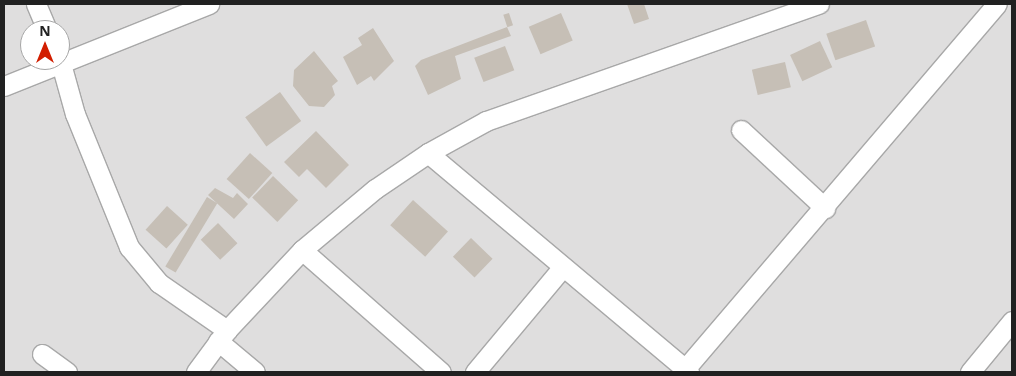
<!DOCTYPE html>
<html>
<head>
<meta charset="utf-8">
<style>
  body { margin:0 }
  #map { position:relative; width:1016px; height:376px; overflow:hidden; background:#f1efe7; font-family:"Noto Sans",sans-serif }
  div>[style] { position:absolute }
  .residential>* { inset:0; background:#dfdede }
  .building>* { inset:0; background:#c6bfb6; transform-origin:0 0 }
  .roads { filter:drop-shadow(1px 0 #a8a8a8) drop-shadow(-1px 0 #a8a8a8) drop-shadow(0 1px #a8a8a8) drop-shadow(0 -1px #a8a8a8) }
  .minor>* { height:19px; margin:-9.5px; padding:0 9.5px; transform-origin:9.5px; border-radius:9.5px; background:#fff }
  span { translate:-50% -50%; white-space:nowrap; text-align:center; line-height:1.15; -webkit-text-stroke:4px #fff; paint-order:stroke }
  .frame { position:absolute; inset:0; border:5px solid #212121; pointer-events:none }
  .north { position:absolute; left:20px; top:20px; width:50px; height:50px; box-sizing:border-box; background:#fff; border:1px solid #a6a6a6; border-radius:50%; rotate:0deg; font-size:14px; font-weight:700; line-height:20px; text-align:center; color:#212121 }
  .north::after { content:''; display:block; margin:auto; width:18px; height:22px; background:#d21e00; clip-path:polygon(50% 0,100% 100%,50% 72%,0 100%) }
</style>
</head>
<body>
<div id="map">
  <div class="residential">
    <div style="clip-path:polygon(evenodd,4px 4px,1012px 4px,1012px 372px,4px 372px,4px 4px,30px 30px,60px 30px,60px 60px,30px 60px,30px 30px)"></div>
  </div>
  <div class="building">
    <div style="clip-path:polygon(627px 4px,644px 4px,649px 19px,634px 24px)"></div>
    <div style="left:509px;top:13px;width:13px;height:6px;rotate:72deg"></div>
    <div style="left:561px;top:13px;width:30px;height:35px;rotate:67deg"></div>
    <div style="left:866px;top:20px;width:28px;height:42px;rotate:71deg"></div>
    <div style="clip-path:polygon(507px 27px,511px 36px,455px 56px,461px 79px,428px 95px,415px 66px,421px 60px)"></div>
    <div style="clip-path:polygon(373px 28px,394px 61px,374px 81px,371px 76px,357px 85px,343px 57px,362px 45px,358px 38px)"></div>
    <div style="left:820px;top:41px;width:29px;height:33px;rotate:65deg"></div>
    <div style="left:505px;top:46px;width:26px;height:33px;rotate:69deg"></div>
    <div style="clip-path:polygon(314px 51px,338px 81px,332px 86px,335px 95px,324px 107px,309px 106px,293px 86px,294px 70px)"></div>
    <div style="left:785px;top:62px;width:26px;height:34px;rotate:77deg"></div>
    <div style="left:280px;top:92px;width:36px;height:43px;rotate:54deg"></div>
    <div style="clip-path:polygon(316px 131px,349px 165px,326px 188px,307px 169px,299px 177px,284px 162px)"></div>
    <div style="left:250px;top:153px;width:30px;height:35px;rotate:42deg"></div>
    <div style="left:273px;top:176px;width:35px;height:30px;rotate:44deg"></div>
    <div style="clip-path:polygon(215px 188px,233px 198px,237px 193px,248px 204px,234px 219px,208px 195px)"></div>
    <div style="left:207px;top:197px;width:12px;height:81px;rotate:31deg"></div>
    <div style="left:413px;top:200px;width:47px;height:34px;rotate:42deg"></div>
    <div style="left:167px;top:206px;width:28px;height:32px;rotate:42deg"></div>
    <div style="left:218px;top:223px;width:28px;height:24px;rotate:46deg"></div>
    <div style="left:471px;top:238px;width:30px;height:26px;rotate:44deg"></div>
  </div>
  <div class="roads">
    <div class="minor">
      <div style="left:36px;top:4px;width:28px;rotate:67deg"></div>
      <div style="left:60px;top:60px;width:56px;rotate:74.5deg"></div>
      <div style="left:75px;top:114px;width:144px;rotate:67.9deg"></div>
      <div style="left:129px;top:247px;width:47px;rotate:50.2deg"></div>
      <div style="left:159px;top:283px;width:83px;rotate:34.7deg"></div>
      <div style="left:4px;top:86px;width:221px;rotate:-21.8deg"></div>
      <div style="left:741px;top:130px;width:115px;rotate:42.9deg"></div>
      <div style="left:428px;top:153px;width:341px;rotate:40deg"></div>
      <div style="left:302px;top:250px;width:185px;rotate:41.3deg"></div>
      <div style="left:218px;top:341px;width:48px;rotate:40deg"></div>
      <div style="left:42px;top:354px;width:31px;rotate:36deg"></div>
      <div style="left:685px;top:369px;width:480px;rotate:-49.5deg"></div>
      <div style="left:196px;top:372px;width:52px;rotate:-53.6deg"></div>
      <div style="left:227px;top:330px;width:110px;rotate:-46.8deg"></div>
      <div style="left:302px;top:250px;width:95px;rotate:-39.9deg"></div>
      <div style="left:375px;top:189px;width:64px;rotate:-34.2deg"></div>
      <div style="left:428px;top:153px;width:66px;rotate:-28.9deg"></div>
      <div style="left:486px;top:121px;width:353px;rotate:-19.4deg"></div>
      <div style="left:475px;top:372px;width:136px;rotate:-50.1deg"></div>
      <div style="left:970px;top:372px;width:66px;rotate:-50.5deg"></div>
    </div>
  </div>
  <div class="frame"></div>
  <div class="north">N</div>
</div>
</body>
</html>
